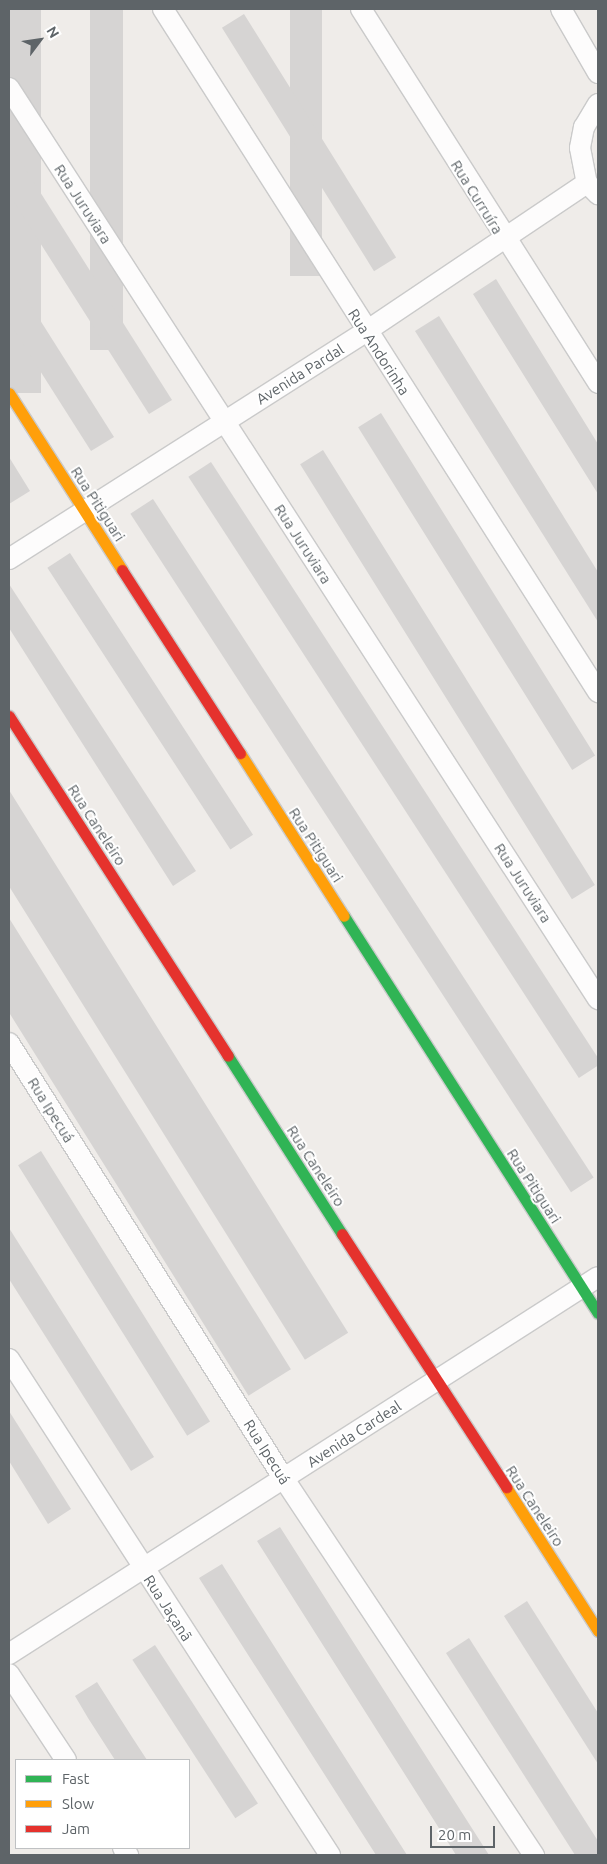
<!DOCTYPE html>
<html>
<head>
<meta charset="utf-8">
<style>
  body { margin:0 }
  #map { position:relative; width:607px; height:1864px; overflow:hidden; background:#efece9; font-family:Ubuntu,sans-serif }
  div>[style] { position:absolute }
  .building>* { inset:0; background:#d6d4d3; transform-origin:0 0 }
  .roads { filter:drop-shadow(1px 0 #cacaca) drop-shadow(-1px 0 #cacaca) drop-shadow(0 1px #cacaca) drop-shadow(0 -1px #cacaca) }
  .street>* { height:20px; margin:-10px; padding:0 10px; transform-origin:10px; border-radius:10px; background:#fdfcfc }
  .fast>* { height:11px; margin:-5.5px; padding:0 5.5px; transform-origin:5.5px; border-radius:5.5px; background:#30b455 }
  .slow>* { height:11px; margin:-5.5px; padding:0 5.5px; transform-origin:5.5px; border-radius:5.5px; background:#ff9f0a }
  .jam>* { height:11px; margin:-5.5px; padding:0 5.5px; transform-origin:5.5px; border-radius:5.5px; background:#e5322d }
  span { translate:-50% -50%; white-space:nowrap; text-align:center; line-height:1.15; -webkit-text-stroke:4px #fff; paint-order:stroke }
  .street-label { font-size:15px; color:#5e6468 }
  .frame { position:absolute; inset:0; border:10px solid #5e6468; pointer-events:none }
  .legend { position:absolute; left:15px; top:1759px; width:175px; height:90px; box-sizing:border-box; background:#fff; border:1px solid #bfc1c3; margin:0; padding:6px 9px; list-style:none; font-size:15px; color:#5e6468 }
  .legend li { display:flex; align-items:center; gap:10px; height:25px }
  .legend b { width:25px; border:1px solid #bfc1c3 }
  .north { position:absolute; left:15px; top:15px; width:50px; height:50px; -webkit-text-stroke:4px #fff; paint-order:stroke; rotate:59deg; font-size:14px; font-weight:700; line-height:20px; text-align:center; color:#5e6468 }
  .north::after { content:''; display:block; margin:auto; width:18px; height:22px; background:#5e6468; clip-path:polygon(50% 0,100% 100%,50% 72%,0 100%) }
  .scale { position:absolute; left:430px; top:1826px; width:65px; height:22px; box-sizing:border-box; border:2px solid #5e6468; border-top:0; padding-left:6px; font-size:15px; line-height:18px; white-space:nowrap; color:#5e6468; -webkit-text-stroke:4px #fff; paint-order:stroke }
</style>
</head>
<body>
<div id="map">
  <div class="building">
    <div style="left:10px;top:9px;width:31px;height:384px"></div>
    <div style="left:90px;top:9px;width:33px;height:341px"></div>
    <div style="left:290px;top:9px;width:32px;height:267px"></div>
    <div style="left:244px;top:14px;width:287px;height:26px;rotate:58deg"></div>
    <div style="clip-path:polygon(9px 143px,172px 400px,149px 414px,9px 194px)"></div>
    <div style="clip-path:polygon(9px 271px,114px 437px,91px 451px,9px 322px)"></div>
    <div style="clip-path:polygon(496px 279px,598px 444px,598px 494px,473px 294px)"></div>
    <div style="clip-path:polygon(439px 316px,598px 572px,598px 622px,415px 331px)"></div>
    <div style="left:381px;top:413px;width:404px;height:27px;rotate:58deg"></div>
    <div style="left:323px;top:450px;width:513px;height:27px;rotate:58deg"></div>
    <div style="clip-path:polygon(9px 457px,30px 491px,9px 504px)"></div>
    <div style="left:211px;top:462px;width:717px;height:27px;rotate:57deg"></div>
    <div style="left:153px;top:499px;width:809px;height:27px;rotate:57deg"></div>
    <div style="left:70px;top:553px;width:336px;height:27px;rotate:57deg"></div>
    <div style="clip-path:polygon(9px 584px,196px 871px,173px 886px,9px 628px)"></div>
    <div style="left:9px;top:790px;width:640px;height:51px;rotate:58deg"></div>
    <div style="left:9px;top:918px;width:532px;height:50px;rotate:58deg"></div>
    <div style="left:41px;top:1151px;width:319px;height:27px;rotate:58deg"></div>
    <div style="clip-path:polygon(9px 1228px,154px 1457px,131px 1471px,9px 1279px)"></div>
    <div style="clip-path:polygon(9px 1411px,71px 1509px,48px 1524px,9px 1461px)"></div>
    <div style="clip-path:polygon(280px 1527px,350px 1637px,489px 1855px,456px 1855px,257px 1541px)"></div>
    <div style="clip-path:polygon(222px 1564px,253px 1613px,407px 1855px,376px 1855px,199px 1578px)"></div>
    <div style="clip-path:polygon(527px 1601px,598px 1713px,598px 1764px,504px 1616px)"></div>
    <div style="clip-path:polygon(469px 1638px,598px 1841px,598px 1855px,575px 1855px,446px 1653px)"></div>
    <div style="left:155px;top:1645px;width:189px;height:27px;rotate:57deg"></div>
    <div style="clip-path:polygon(97px 1682px,132px 1737px,147px 1760px,115px 1760px,88px 1718px,75px 1696px)"></div>
  </div>
  <div class="roads">
    <div class="street">
      <div style="left:163px;top:9px;width:810px;rotate:57.51deg"></div>
      <div style="left:361px;top:9px;width:443px;rotate:57.6deg"></div>
      <div style="left:561px;top:9px;width:74px;rotate:60deg"></div>
      <div style="left:9px;top:88px;width:1085px;rotate:57.12deg"></div>
      <div style="left:598px;top:104px;width:27px;rotate:121deg"></div>
      <div style="left:584px;top:127px;width:21px;rotate:101deg"></div>
      <div style="left:580px;top:148px;width:36px;rotate:79deg"></div>
      <div style="left:587px;top:183px;width:16px;rotate:45deg"></div>
      <div style="left:9px;top:559px;width:422px;rotate:-32.5deg"></div>
      <div style="left:365px;top:332px;width:267px;rotate:-33.9deg"></div>
      <div style="left:9px;top:1043px;width:515px;rotate:57.76deg"></div>
      <div style="left:284px;top:1479px;width:452px;rotate:56.4deg"></div>
      <div style="left:9px;top:1359px;width:591px;rotate:57.09deg"></div>
      <div style="left:9px;top:1654px;width:699px;rotate:-32.62deg"></div>
      <div style="left:9px;top:1674px;width:103px;rotate:56.5deg"></div>
      <div style="left:123px;top:1848px;width:9px;rotate:54deg"></div>
    </div>
    <div class="fast">
      <div style="left:344px;top:916px;width:471px;rotate:57.4deg"></div>
      <div style="left:228px;top:1056px;width:211px;rotate:57.4deg"></div>
    </div>
    <div class="slow">
      <div style="left:9px;top:393px;width:210px;rotate:57.4deg"></div>
      <div style="left:240px;top:753px;width:193px;rotate:57.5deg"></div>
      <div style="left:506px;top:1487px;width:171px;rotate:57.4deg"></div>
    </div>
    <div class="jam">
      <div style="left:122px;top:570px;width:218px;rotate:57.2deg"></div>
      <div style="left:9px;top:716px;width:404px;rotate:57.2deg"></div>
      <div style="left:342px;top:1234px;width:302px;rotate:57deg"></div>
    </div>
  </div>
  <div class="street-label">
    <span style="left:477px;top:197px;rotate:58deg">Rua Curruíra</span>
    <span style="left:83px;top:204px;rotate:57deg">Rua Juruviara</span>
    <span style="left:379px;top:352px;rotate:57deg">Rua Andorinha</span>
    <span style="left:300px;top:374px;rotate:-32deg">Avenida Pardal</span>
    <span style="left:98px;top:504px;rotate:57deg">Rua Pitiguari</span>
    <span style="left:303px;top:544px;rotate:57deg">Rua Juruviara</span>
    <span style="left:97px;top:825px;rotate:57deg">Rua Caneleiro</span>
    <span style="left:316px;top:845px;rotate:57deg">Rua Pitiguari</span>
    <span style="left:523px;top:883px;rotate:57deg">Rua Juruviara</span>
    <span style="left:51px;top:1110px;rotate:58deg">Rua Ipecuá</span>
    <span style="left:316px;top:1166px;rotate:57deg">Rua Caneleiro</span>
    <span style="left:534px;top:1186px;rotate:57deg">Rua Pitiguari</span>
    <span style="left:354px;top:1434px;rotate:-33deg">Avenida Cardeal</span>
    <span style="left:267px;top:1452px;rotate:58deg">Rua Ipecuá</span>
    <span style="left:535px;top:1506px;rotate:57deg">Rua Caneleiro</span>
    <span style="left:168px;top:1608px;rotate:57deg">Rua Jaçanã</span>
  </div>
  <div class="frame"></div>
  <ul class="legend">
  <li><b style="height:6px;background:#30b455"></b>Fast</li>
  <li><b style="height:6px;background:#ff9f0a"></b>Slow</li>
  <li><b style="height:6px;background:#e5322d"></b>Jam</li>
  </ul>
  <div class="north">N</div>
  <div class="scale">20 m</div>
</div>
</body>
</html>
